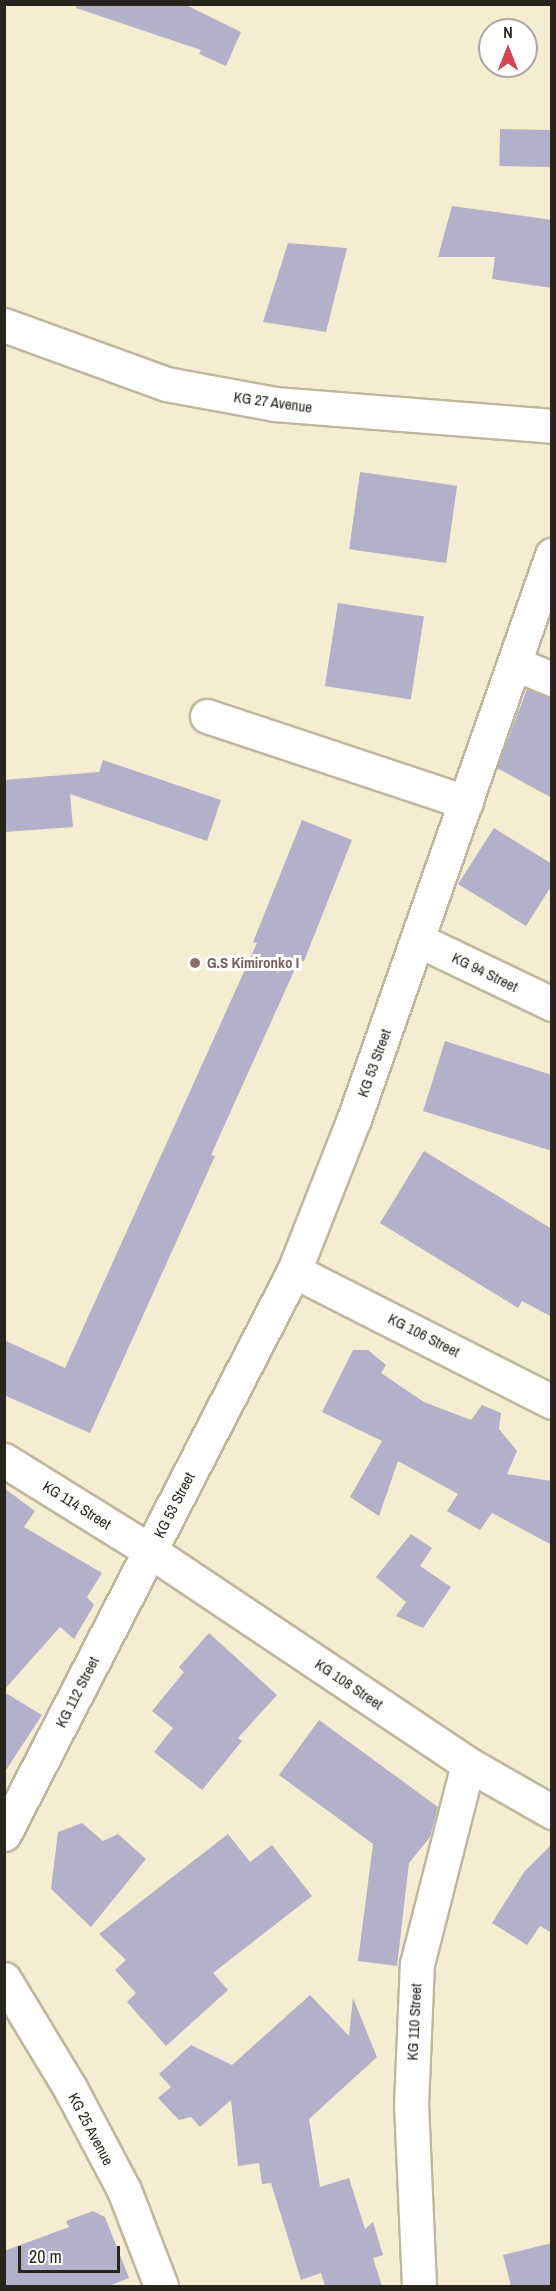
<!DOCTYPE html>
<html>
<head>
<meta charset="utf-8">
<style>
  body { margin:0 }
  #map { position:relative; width:556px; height:2291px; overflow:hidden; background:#f4edd2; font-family:"Archivo Narrow",sans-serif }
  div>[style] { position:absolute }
  .building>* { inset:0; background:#b3b0c9; transform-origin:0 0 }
  .roads { filter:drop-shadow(2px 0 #beb79e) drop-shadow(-2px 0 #beb79e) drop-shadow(0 2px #beb79e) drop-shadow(0 -2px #beb79e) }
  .minor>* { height:33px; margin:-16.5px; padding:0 16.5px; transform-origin:16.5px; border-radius:16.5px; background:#fff }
  .dots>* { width:16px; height:16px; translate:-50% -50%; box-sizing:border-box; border:3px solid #fff; border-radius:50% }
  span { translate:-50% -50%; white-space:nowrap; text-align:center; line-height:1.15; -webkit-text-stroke:6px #fff; paint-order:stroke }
  .street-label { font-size:15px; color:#28261c }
  .education-label { font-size:15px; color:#785e54; font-weight:700 }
  .left { translate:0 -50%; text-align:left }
  .frame { position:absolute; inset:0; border:6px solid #28261c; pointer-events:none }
  .north { position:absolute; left:478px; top:18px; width:60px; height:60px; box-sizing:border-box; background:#fff; border:2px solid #a9a8a4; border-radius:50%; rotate:0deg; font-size:16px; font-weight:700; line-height:24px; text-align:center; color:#28261c }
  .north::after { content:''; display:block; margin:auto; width:21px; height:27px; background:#d64554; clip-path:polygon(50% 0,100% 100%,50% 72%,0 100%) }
  .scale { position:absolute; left:18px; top:2246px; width:102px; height:27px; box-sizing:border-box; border:3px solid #28261c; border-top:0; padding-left:8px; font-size:18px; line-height:21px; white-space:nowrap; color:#28261c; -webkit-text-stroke:4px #fff; paint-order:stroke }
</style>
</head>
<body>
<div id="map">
  <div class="building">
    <div style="clip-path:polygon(77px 4px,184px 4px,241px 32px,226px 66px,199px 54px,201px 50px,76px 8px)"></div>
    <div style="left:500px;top:129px;width:52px;height:37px;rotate:1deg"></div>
    <div style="clip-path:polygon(452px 206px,552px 220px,552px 288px,492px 279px,495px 257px,438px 257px)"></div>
    <div style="clip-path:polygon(288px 243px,347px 248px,326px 332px,263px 322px)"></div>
    <div style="left:360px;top:472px;width:98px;height:78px;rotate:8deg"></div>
    <div style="left:338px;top:603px;width:87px;height:84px;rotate:9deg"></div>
    <div style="clip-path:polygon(527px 689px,552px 697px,552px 798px,497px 768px)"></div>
    <div style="clip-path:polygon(103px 760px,221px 800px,207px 841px,70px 794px,73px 827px,4px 832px,4px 780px,99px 772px)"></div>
    <div style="clip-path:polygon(302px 820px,352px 840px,304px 961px,299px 960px,211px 1155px,215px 1156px,90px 1433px,4px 1395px,4px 1340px,65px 1368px,257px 943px,253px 942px)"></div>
    <div style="clip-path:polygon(494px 828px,552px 864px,552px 885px,526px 926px,458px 884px)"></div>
    <div style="clip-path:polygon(445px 1041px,552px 1075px,552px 1151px,423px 1111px)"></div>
    <div style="clip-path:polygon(424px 1151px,552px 1229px,552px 1317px,522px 1301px,518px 1308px,380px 1223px)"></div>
    <div style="clip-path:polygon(353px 1350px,368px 1350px,386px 1365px,381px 1373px,424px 1402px,471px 1420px,482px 1405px,501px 1413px,499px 1429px,517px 1451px,507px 1474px,552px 1481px,552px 1545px,492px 1513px,480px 1530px,447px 1511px,458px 1494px,398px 1461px,379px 1516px,350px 1497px,382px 1441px,322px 1412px)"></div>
    <div style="clip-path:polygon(4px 1488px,35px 1511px,24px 1527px,102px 1573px,87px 1597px,94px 1605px,74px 1639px,60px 1627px,4px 1690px)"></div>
    <div style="clip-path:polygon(411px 1534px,432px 1548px,420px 1566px,451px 1587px,423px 1628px,396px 1616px,406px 1602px,376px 1577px)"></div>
    <div style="clip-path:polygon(209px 1633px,277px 1695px,238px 1738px,242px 1741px,202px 1790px,154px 1752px,173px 1728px,152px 1711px,184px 1672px,179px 1667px)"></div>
    <div style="clip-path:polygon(4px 1692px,42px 1715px,4px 1773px)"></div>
    <div style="clip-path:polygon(319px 1720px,438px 1807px,430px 1837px,409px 1863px,397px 1966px,358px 1961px,373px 1844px,279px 1775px)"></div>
    <div style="clip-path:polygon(82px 1823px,103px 1841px,118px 1834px,146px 1859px,91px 1927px,51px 1889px,58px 1832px)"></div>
    <div style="clip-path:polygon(228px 1834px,250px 1862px,272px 1845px,312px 1896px,213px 1973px,228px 1990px,166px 2046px,127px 2002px,136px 1993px,115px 1970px,126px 1960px,99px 1934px)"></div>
    <div style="clip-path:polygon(552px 1844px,552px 1933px,540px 1926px,527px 1945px,492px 1923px,524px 1872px)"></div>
    <div style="clip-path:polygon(310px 1995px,349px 2036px,353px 1998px,377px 2057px,309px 2119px,320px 2187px,349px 2178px,365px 2229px,373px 2222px,383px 2255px,373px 2258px,382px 2286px,325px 2286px,321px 2273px,301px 2280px,271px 2183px,262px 2184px,259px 2163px,238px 2166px,231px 2100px,200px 2127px,191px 2117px,179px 2120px,158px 2098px,171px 2087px,159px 2074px,191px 2045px,232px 2065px)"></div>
    <div style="clip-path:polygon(93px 2211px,105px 2217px,129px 2278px,109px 2286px,4px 2286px,4px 2251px,69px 2227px,66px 2221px)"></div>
    <div style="clip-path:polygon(552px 2243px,552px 2286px,511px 2286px,503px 2255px)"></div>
  </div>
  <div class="roads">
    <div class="minor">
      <div style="left:4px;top:325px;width:172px;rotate:20deg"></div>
      <div style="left:166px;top:384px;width:111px;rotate:10.4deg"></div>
      <div style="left:275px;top:404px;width:278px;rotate:4.5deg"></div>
      <div style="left:515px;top:664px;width:40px;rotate:22deg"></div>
      <div style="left:207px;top:716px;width:273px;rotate:18.4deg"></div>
      <div style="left:418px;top:940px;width:148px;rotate:25.5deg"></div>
      <div style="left:294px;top:1271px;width:289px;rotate:26.9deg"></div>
      <div style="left:4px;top:1460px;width:172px;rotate:31.9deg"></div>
      <div style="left:150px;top:1551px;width:383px;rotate:33.8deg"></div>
      <div style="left:468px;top:1764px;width:97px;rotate:29.7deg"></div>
      <div style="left:4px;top:1834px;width:633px;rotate:-62.75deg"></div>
      <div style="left:294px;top:1271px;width:163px;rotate:-68.5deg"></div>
      <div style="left:354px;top:1119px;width:598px;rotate:-70.66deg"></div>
      <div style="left:4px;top:1979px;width:127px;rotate:58.8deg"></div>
      <div style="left:70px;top:2088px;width:115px;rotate:62.1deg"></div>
      <div style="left:124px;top:2190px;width:103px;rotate:68.9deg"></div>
      <div style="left:419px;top:2286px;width:181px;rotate:-92.5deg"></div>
      <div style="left:411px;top:2105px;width:141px;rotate:-87.6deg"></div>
      <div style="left:417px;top:1964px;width:206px;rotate:-75.7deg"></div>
    </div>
  </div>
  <div class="dots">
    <div style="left:195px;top:963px;background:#8d6e63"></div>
  </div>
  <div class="street-label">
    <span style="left:273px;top:402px;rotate:8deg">KG 27 Avenue</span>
    <span style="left:485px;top:972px;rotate:26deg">KG 94 Street</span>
    <span style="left:374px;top:1063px;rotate:-70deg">KG 53 Street</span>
    <span style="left:424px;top:1335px;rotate:27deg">KG 106 Street</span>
    <span style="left:77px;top:1505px;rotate:32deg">KG 114 Street</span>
    <span style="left:174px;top:1505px;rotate:-63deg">KG 53 Street</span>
    <span style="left:349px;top:1684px;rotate:34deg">KG 108 Street</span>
    <span style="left:77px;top:1692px;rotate:-63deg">KG 112 Street</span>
    <span style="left:414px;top:2022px;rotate:-87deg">KG 110 Street</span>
    <span style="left:91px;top:2129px;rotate:62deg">KG 25 Avenue</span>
  </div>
  <div class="education-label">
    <span class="left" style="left:207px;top:963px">G.S Kimironko I</span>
  </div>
  <div class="frame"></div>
  <div class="north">N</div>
  <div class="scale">20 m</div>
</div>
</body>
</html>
